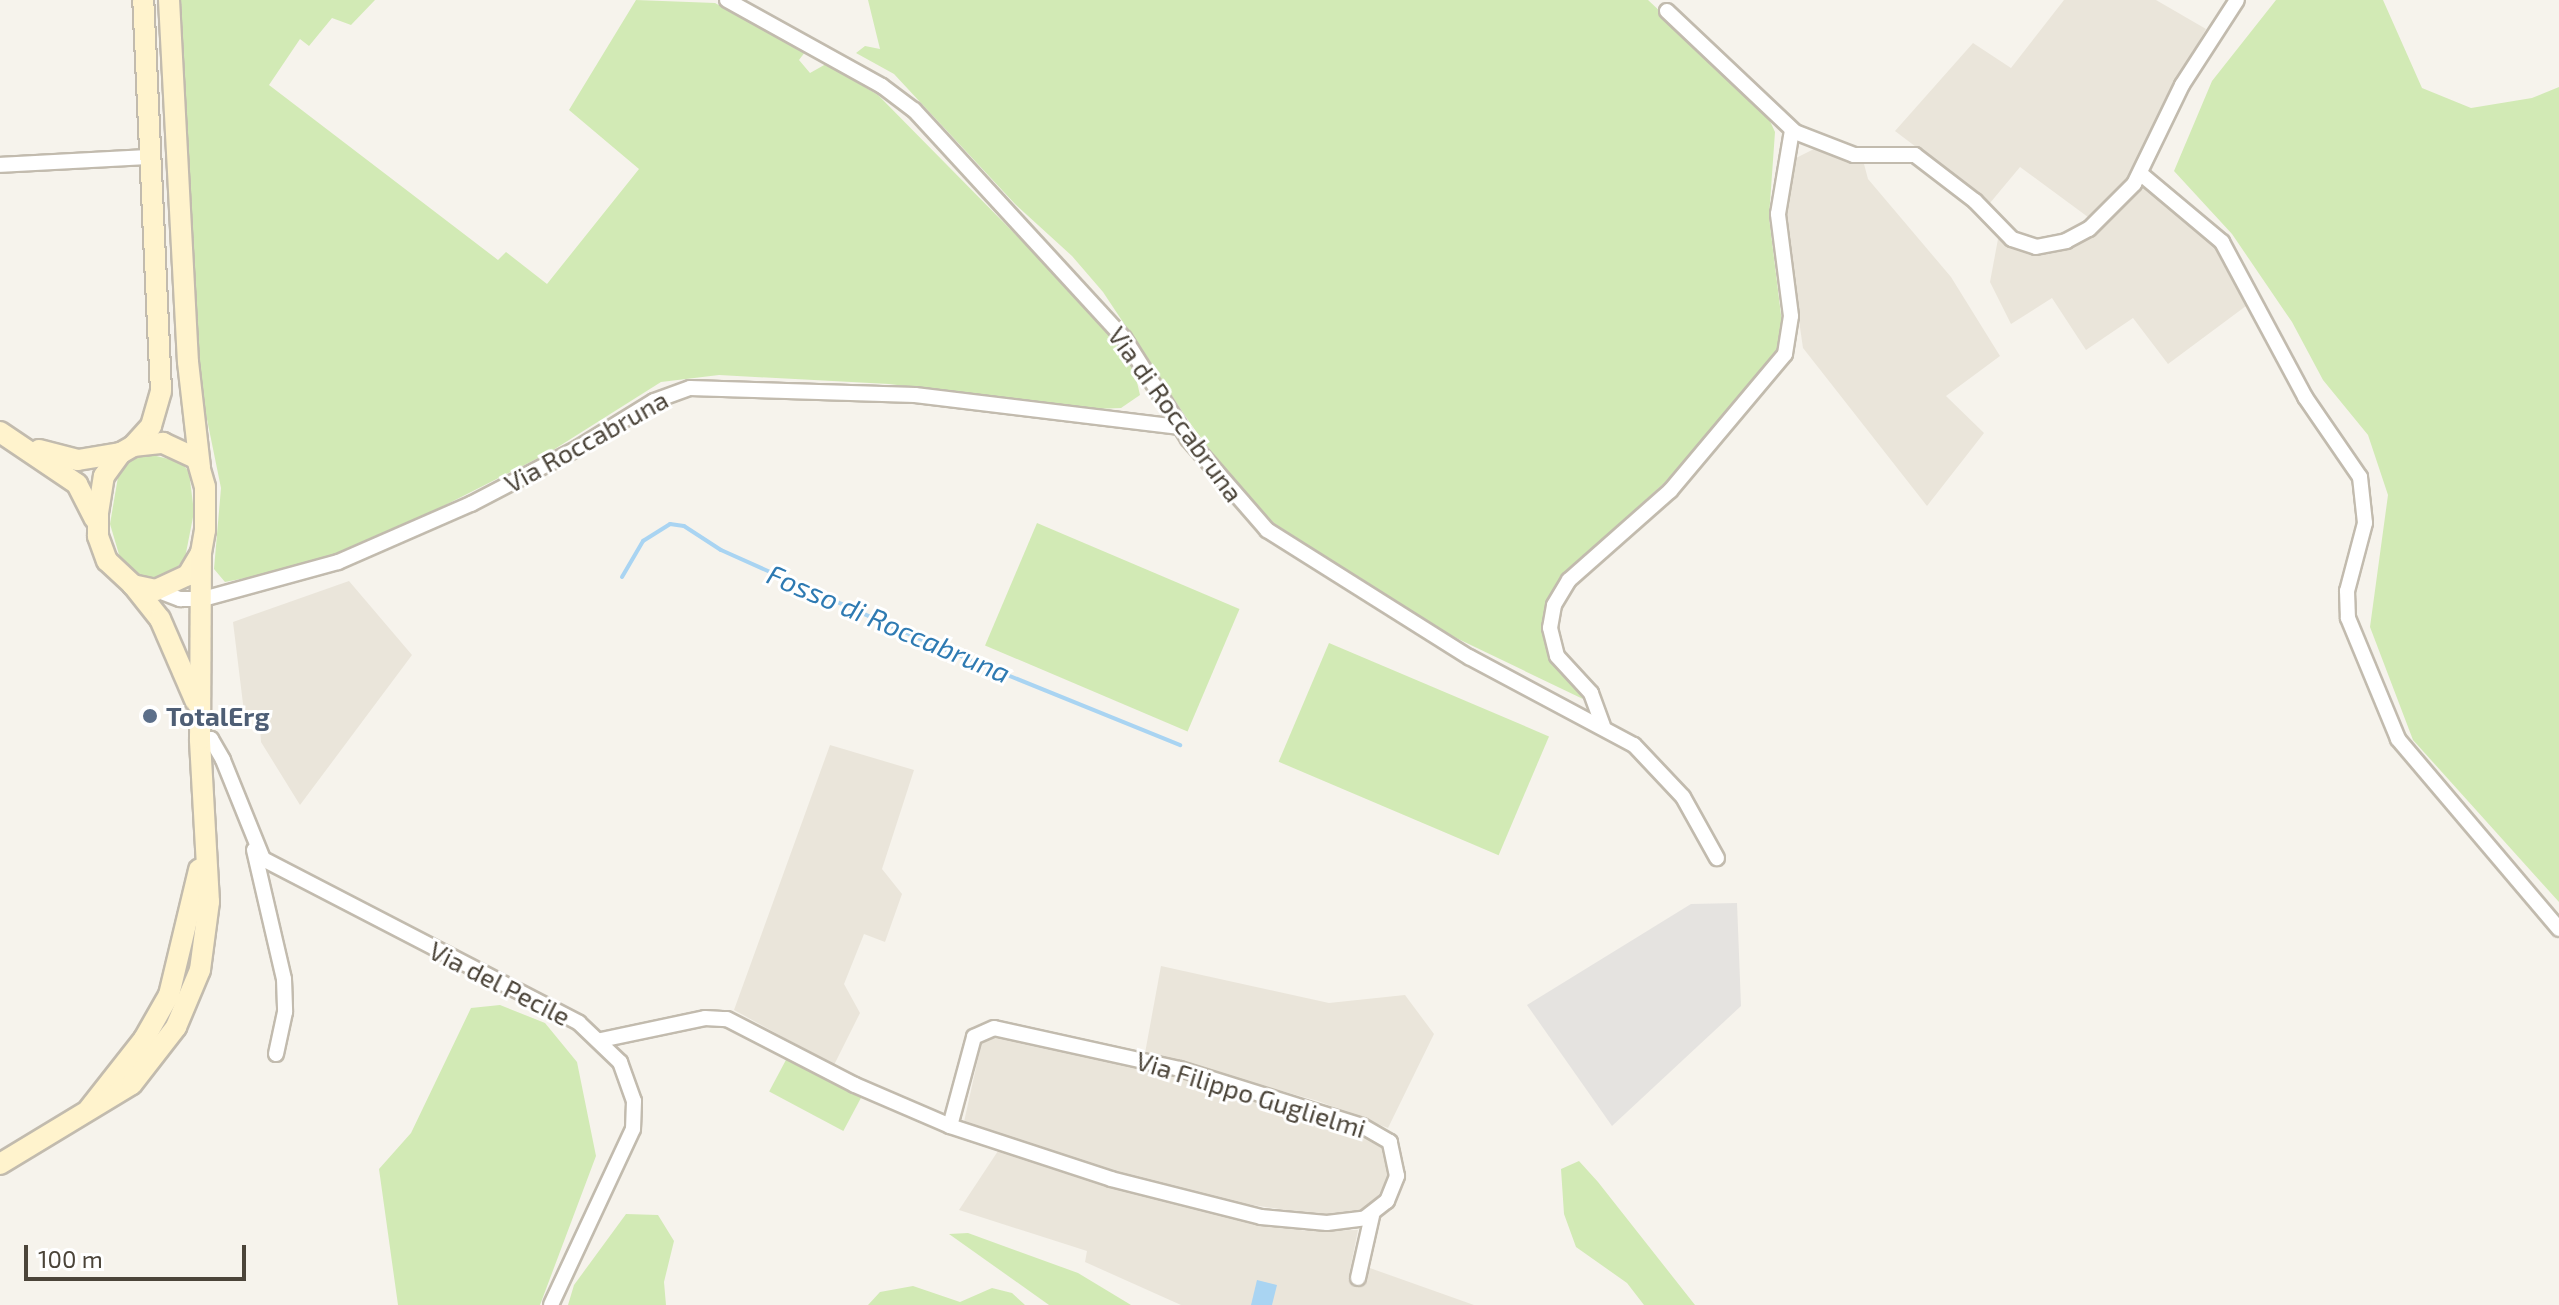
<!DOCTYPE html>
<html>
<head>
<meta charset="utf-8">
<style>
  body { margin:0 }
  #map { position:relative; width:2559px; height:1305px; overflow:hidden; background:#f6f3ec; font-family:"Exo 2",sans-serif }
  div>[style] { position:absolute }
  .residential>* { inset:0; background:#eae5da }
  .green>* { inset:0; background:#d2eab5; transform-origin:0 0 }
  .parking>* { inset:0; background:#e5e3e0 }
  .water>* { inset:0; background:#a9d4f2 }
  .stream>* { height:4px; margin:-2px; padding:0 2px; transform-origin:2px; border-radius:2px; background:#a9d4f2 }
  .roads { filter:drop-shadow(2px 0 #c2bbae) drop-shadow(-2px 0 #c2bbae) drop-shadow(0 2px #c2bbae) drop-shadow(0 -2px #c2bbae) }
  .street>* { height:14px; margin:-7px; padding:0 7px; transform-origin:7px; border-radius:7px; background:#fff }
  .secondary>* { height:20px; margin:-10px; padding:0 10px; transform-origin:10px; border-radius:10px; background:#fff3cd }
  .dots>* { width:22px; height:22px; translate:-50% -50%; box-sizing:border-box; border:4px solid #fff; border-radius:50% }
  span { translate:-50% -50%; white-space:nowrap; text-align:center; line-height:1.15; -webkit-text-stroke:6px #fff; paint-order:stroke }
  .street-label { font-size:26px; color:#4b4439 }
  .service-label { font-size:26px; color:#4e5e75; font-weight:700 }
  .left { translate:0 -50%; text-align:left }
  .water-label { font-size:28px; color:#2e7ab2; font-style:italic }
  .scale { position:absolute; left:24px; top:1245px; width:222px; height:36px; box-sizing:border-box; border:4px solid #4b4439; border-top:0; padding-left:10px; font-size:24px; line-height:28px; white-space:nowrap; color:#4b4439; -webkit-text-stroke:6px #fff; paint-order:stroke }
</style>
</head>
<body>
<div id="map">
  <div class="residential">
    <div style="clip-path:polygon(2064px 0,2156px 0,2206px 29px,2170px 92px,2131px 182px,2092px 220px,2020px 167px,1990px 203px,1895px 131px,1973px 43px,2011px 68px)"></div>
    <div style="clip-path:polygon(1816px 148px,1864px 164px,1868px 179px,1951px 277px,2000px 356px,1946px 396px,1984px 433px,1927px 506px,1803px 348px,1786px 230px,1792px 160px)"></div>
    <div style="clip-path:polygon(2141px 187px,2151px 187px,2214px 244px,2250px 303px,2168px 364px,2133px 318px,2086px 350px,2052px 298px,2011px 324px,1990px 282px,1998px 239px,2034px 252px,2105px 221px)"></div>
    <div style="clip-path:polygon(349px 581px,412px 655px,300px 805px,261px 742px,259px 713px,244px 712px,233px 622px)"></div>
    <div style="clip-path:polygon(830px 745px,914px 770px,882px 869px,902px 894px,885px 942px,864px 934px,844px 984px,860px 1013px,834px 1065px,734px 1010px)"></div>
    <div style="clip-path:polygon(1161px 966px,1329px 1003px,1405px 995px,1434px 1034px,1388px 1128px,1318px 1101px,1145px 1053px)"></div>
    <div style="clip-path:polygon(1000px 1033px,1240px 1094px,1378px 1138px,1391px 1157px,1391px 1175px,1373px 1204px,1361px 1211px,1318px 1215px,1214px 1199px,1038px 1152px,964px 1122px,983px 1036px)"></div>
    <div style="clip-path:polygon(998px 1151px,1248px 1221px,1306px 1231px,1358px 1230px,1348px 1280px,1362px 1284px,1367px 1267px,1474px 1305px,1181px 1305px,1085px 1262px,1087px 1251px,959px 1210px)"></div>
  </div>
  <div class="green">
    <div style="clip-path:polygon(181px 0,375px 0,351px 25px,332px 18px,309px 46px,300px 39px,269px 85px,498px 260px,506px 252px,547px 284px,639px 169px,569px 110px,636px 0,715px 3px,805px 52px,799px 60px,810px 73px,826px 64px,878px 95px,1081px 301px,1133px 365px,1140px 395px,1121px 408px,1095px 409px,889px 384px,719px 375px,661px 382px,550px 452px,398px 529px,308px 566px,225px 582px,214px 569px,221px 488px,200px 385px)"></div>
    <div style="clip-path:polygon(868px 0,1648px 0,1663px 14px,1769px 119px,1775px 132px,1769px 217px,1783px 331px,1776px 354px,1744px 395px,1664px 483px,1564px 575px,1547px 600px,1545px 646px,1583px 699px,1427px 624px,1280px 528px,1252px 504px,1192px 426px,1103px 292px,1072px 256px,1015px 204px,894px 74px,856px 53px,865px 46px,880px 49px)"></div>
    <div style="clip-path:polygon(2276px 0,2383px 0,2422px 88px,2471px 108px,2532px 98px,2559px 87px,2559px 902px,2413px 740px,2370px 627px,2388px 495px,2368px 435px,2323px 380px,2292px 322px,2232px 234px,2174px 171px,2212px 81px)"></div>
    <div style="clip-path:polygon(148px 454px,181px 462px,189px 472px,194px 512px,185px 558px,171px 574px,153px 580px,123px 568px,110px 524px,119px 471px,136px 456px)"></div>
    <div style="left:1037px;top:523px;width:220px;height:133px;rotate:23deg"></div>
    <div style="left:1329px;top:643px;width:239px;height:129px;rotate:23deg"></div>
    <div style="clip-path:polygon(500px 1005px,545px 1023px,577px 1062px,596px 1156px,540px 1305px,398px 1305px,379px 1169px,411px 1133px,471px 1008px)"></div>
    <div style="left:787px;top:1058px;width:84px;height:38px;rotate:28deg"></div>
    <div style="clip-path:polygon(1579px 1161px,1598px 1182px,1695px 1305px,1644px 1305px,1627px 1283px,1576px 1247px,1564px 1214px,1561px 1169px)"></div>
    <div style="clip-path:polygon(626px 1214px,658px 1215px,674px 1241px,664px 1282px,666px 1305px,568px 1305px,574px 1285px)"></div>
    <div style="clip-path:polygon(968px 1233px,1078px 1273px,1131px 1305px,1049px 1305px,949px 1234px)"></div>
    <div style="clip-path:polygon(913px 1286px,960px 1302px,992px 1288px,1012px 1293px,1025px 1305px,868px 1305px,880px 1292px)"></div>
  </div>
  <div class="parking">
    <div style="clip-path:polygon(1737px 903px,1741px 1006px,1612px 1126px,1527px 1005px,1691px 904px)"></div>
  </div>
  <div class="water">
    <div style="clip-path:polygon(1257px 1280px,1277px 1285px,1272px 1305px,1251px 1305px)"></div>
  </div>
  <div class="stream">
    <div style="left:622px;top:577px;width:42px;rotate:-59.7deg"></div>
    <div style="left:643px;top:541px;width:32px;rotate:-32deg"></div>
    <div style="left:670px;top:524px;width:14px;rotate:8deg"></div>
    <div style="left:684px;top:526px;width:44px;rotate:33deg"></div>
    <div style="left:721px;top:550px;width:230px;rotate:24.1deg"></div>
    <div style="left:931px;top:644px;width:269px;rotate:22.1deg"></div>
  </div>
  <div class="roads">
    <div class="street">
      <div style="left:727px;top:0;width:177px;rotate:29deg"></div>
      <div style="left:882px;top:86px;width:40px;rotate:37deg"></div>
      <div style="left:914px;top:110px;width:310px;rotate:47.4deg"></div>
      <div style="left:1124px;top:338px;width:120px;rotate:57.6deg"></div>
      <div style="left:1188px;top:439px;width:121px;rotate:49deg"></div>
      <div style="left:1267px;top:530px;width:239px;rotate:32.2deg"></div>
      <div style="left:1469px;top:657px;width:187px;rotate:28.1deg"></div>
      <div style="left:1634px;top:745px;width:71px;rotate:46.7deg"></div>
      <div style="left:1683px;top:797px;width:70px;rotate:60.9deg"></div>
      <div style="left:1667px;top:11px;width:176px;rotate:43.4deg"></div>
      <div style="left:1795px;top:132px;width:63px;rotate:21.3deg"></div>
      <div style="left:1854px;top:155px;width:61px"></div>
      <div style="left:1915px;top:155px;width:76px;rotate:37.5deg"></div>
      <div style="left:1975px;top:201px;width:53px;rotate:45.8deg"></div>
      <div style="left:2012px;top:239px;width:25px;rotate:18deg"></div>
      <div style="left:2036px;top:247px;width:31px;rotate:-11deg"></div>
      <div style="left:2066px;top:241px;width:26px;rotate:-28deg"></div>
      <div style="left:2089px;top:229px;width:64px;rotate:-45deg"></div>
      <div style="left:2134px;top:184px;width:110px;rotate:-64.1deg"></div>
      <div style="left:2182px;top:85px;width:101px;rotate:-57.1deg"></div>
      <div style="left:0;top:165px;width:150px;rotate:-3.1deg"></div>
      <div style="left:2141px;top:174px;width:106px;rotate:40deg"></div>
      <div style="left:2222px;top:242px;width:176px;rotate:61.8deg"></div>
      <div style="left:2305px;top:397px;width:97px;rotate:55.5deg"></div>
      <div style="left:2360px;top:477px;width:46px;rotate:83.8deg"></div>
      <div style="left:2365px;top:523px;width:70px;rotate:104.8deg"></div>
      <div style="left:2347px;top:591px;width:27px;rotate:88deg"></div>
      <div style="left:2348px;top:618px;width:131px;rotate:67.5deg"></div>
      <div style="left:2398px;top:739px;width:249px;rotate:49.7deg"></div>
      <div style="left:156px;top:590px;width:26px;rotate:21deg"></div>
      <div style="left:180px;top:599px;width:23px"></div>
      <div style="left:203px;top:599px;width:140px;rotate:-15.3deg"></div>
      <div style="left:338px;top:562px;width:145px;rotate:-23.6deg"></div>
      <div style="left:471px;top:504px;width:121px;rotate:-27.6deg"></div>
      <div style="left:578px;top:448px;width:89px;rotate:-31.7deg"></div>
      <div style="left:654px;top:401px;width:38px;rotate:-20deg"></div>
      <div style="left:690px;top:388px;width:225px;rotate:1.8deg"></div>
      <div style="left:915px;top:395px;width:267px;rotate:6.9deg"></div>
      <div style="left:1603px;top:726px;width:35px;rotate:-110deg"></div>
      <div style="left:1591px;top:693px;width:50px;rotate:-132.6deg"></div>
      <div style="left:1557px;top:656px;width:29px;rotate:-104deg"></div>
      <div style="left:1550px;top:628px;width:23px;rotate:-80deg"></div>
      <div style="left:1554px;top:605px;width:29px;rotate:-59deg"></div>
      <div style="left:1569px;top:580px;width:135px;rotate:-41.4deg"></div>
      <div style="left:1670px;top:491px;width:179px;rotate:-50deg"></div>
      <div style="left:1785px;top:354px;width:38px;rotate:-81deg"></div>
      <div style="left:1791px;top:316px;width:103px;rotate:-97.3deg"></div>
      <div style="left:1778px;top:214px;width:85px;rotate:-80.5deg"></div>
      <div style="left:200px;top:739px;width:11px"></div>
      <div style="left:211px;top:739px;width:24px;rotate:60deg"></div>
      <div style="left:223px;top:760px;width:107px;rotate:68deg"></div>
      <div style="left:263px;top:859px;width:356px;rotate:27.4deg"></div>
      <div style="left:579px;top:1023px;width:57px;rotate:43.6deg"></div>
      <div style="left:620px;top:1062px;width:41px;rotate:70.3deg"></div>
      <div style="left:634px;top:1101px;width:28px;rotate:92deg"></div>
      <div style="left:633px;top:1129px;width:194px;rotate:115deg"></div>
      <div style="left:254px;top:850px;width:132px;rotate:76.9deg"></div>
      <div style="left:284px;top:979px;width:33px;rotate:88deg"></div>
      <div style="left:285px;top:1012px;width:43px;rotate:102.1deg"></div>
      <div style="left:601px;top:1040px;width:106px;rotate:-11.9deg"></div>
      <div style="left:705px;top:1018px;width:22px;rotate:3deg"></div>
      <div style="left:727px;top:1019px;width:144px;rotate:27.3deg"></div>
      <div style="left:855px;top:1085px;width:103px;rotate:23.3deg"></div>
      <div style="left:950px;top:1126px;width:169px;rotate:18.2deg"></div>
      <div style="left:1111px;top:1179px;width:155px;rotate:14.2deg"></div>
      <div style="left:1261px;top:1217px;width:66px;rotate:5.2deg"></div>
      <div style="left:1327px;top:1223px;width:38px;rotate:-7deg"></div>
      <div style="left:1365px;top:1218px;width:28px;rotate:-38deg"></div>
      <div style="left:1387px;top:1201px;width:27px;rotate:-68deg"></div>
      <div style="left:1397px;top:1176px;width:35px;rotate:-102deg"></div>
      <div style="left:1390px;top:1142px;width:32px;rotate:-150deg"></div>
      <div style="left:1362px;top:1126px;width:191px;rotate:-162.6deg"></div>
      <div style="left:1180px;top:1069px;width:190px;rotate:-167.6deg"></div>
      <div style="left:994px;top:1028px;width:22px;rotate:156deg"></div>
      <div style="left:974px;top:1037px;width:92px;rotate:105.1deg"></div>
      <div style="left:1358px;top:1278px;width:64px;rotate:-77.3deg"></div>
    </div>
    <div class="secondary">
      <div style="left:169px;top:0;width:362px;rotate:87deg"></div>
      <div style="left:188px;top:362px;width:106px;rotate:83.5deg"></div>
      <div style="left:0;top:432px;width:93px;rotate:34deg"></div>
      <div style="left:77px;top:484px;width:39px;rotate:63deg"></div>
      <div style="left:163px;top:443px;width:38px;rotate:25deg"></div>
      <div style="left:197px;top:459px;width:29px;rotate:74deg"></div>
      <div style="left:205px;top:487px;width:43px;rotate:90deg"></div>
      <div style="left:205px;top:530px;width:23px;rotate:100deg"></div>
      <div style="left:201px;top:553px;width:26px;rotate:121deg"></div>
      <div style="left:188px;top:575px;width:35px;rotate:155deg"></div>
      <div style="left:156px;top:590px;width:24px;rotate:-168deg"></div>
      <div style="left:133px;top:585px;width:35px;rotate:-137deg"></div>
      <div style="left:107px;top:561px;width:27px;rotate:-110deg"></div>
      <div style="left:98px;top:536px;width:23px;rotate:-90deg"></div>
      <div style="left:98px;top:513px;width:37px;rotate:-81deg"></div>
      <div style="left:104px;top:476px;width:29px;rotate:-54deg"></div>
      <div style="left:121px;top:453px;width:14px;rotate:-30deg"></div>
      <div style="left:133px;top:446px;width:30px;rotate:-6deg"></div>
      <div style="left:133px;top:446px;width:27px;rotate:-48deg"></div>
      <div style="left:151px;top:426px;width:36px;rotate:-74deg"></div>
      <div style="left:161px;top:391px;width:391px;rotate:-92.6deg"></div>
      <div style="left:39px;top:450px;width:40px;rotate:14.4deg"></div>
      <div style="left:78px;top:460px;width:44px;rotate:-9.2deg"></div>
      <div style="left:133px;top:585px;width:43px;rotate:51.5deg"></div>
      <div style="left:160px;top:619px;width:90px;rotate:66.6deg"></div>
      <div style="left:89px;top:1109px;width:89px;rotate:-51.8deg"></div>
      <div style="left:144px;top:1039px;width:51px;rotate:-60.4deg"></div>
      <div style="left:169px;top:995px;width:129px;rotate:-76.5deg"></div>
      <div style="left:0;top:1164px;width:154px;rotate:-31.2deg"></div>
      <div style="left:132px;top:1084px;width:72px;rotate:-52.3deg"></div>
      <div style="left:176px;top:1027px;width:62px;rotate:-67.2deg"></div>
      <div style="left:200px;top:970px;width:69px;rotate:-82.5deg"></div>
      <div style="left:209px;top:902px;width:163px;rotate:-93.2deg"></div>
      <div style="left:200px;top:739px;width:186px;rotate:-89.7deg"></div>
    </div>
  </div>
  <div class="dots">
    <div style="left:150px;top:716px;background:#5c6f8a"></div>
  </div>
  <div class="street-label">
    <span style="left:1176px;top:414px;rotate:54deg">Via di Roccabruna</span>
    <span style="left:586px;top:441px;rotate:-29deg">Via Roccabruna</span>
    <span style="left:500px;top:983px;rotate:27deg">Via del Pecile</span>
    <span style="left:1251px;top:1094px;rotate:17deg">Via Filippo Guglielmi</span>
  </div>
  <div class="service-label">
    <span class="left" style="left:166px;top:716px">TotalErg</span>
  </div>
  <div class="water-label">
    <span style="left:889px;top:623px;rotate:23deg">Fosso di Roccabruna</span>
  </div>
  <div class="scale">100 m</div>
</div>
</body>
</html>
